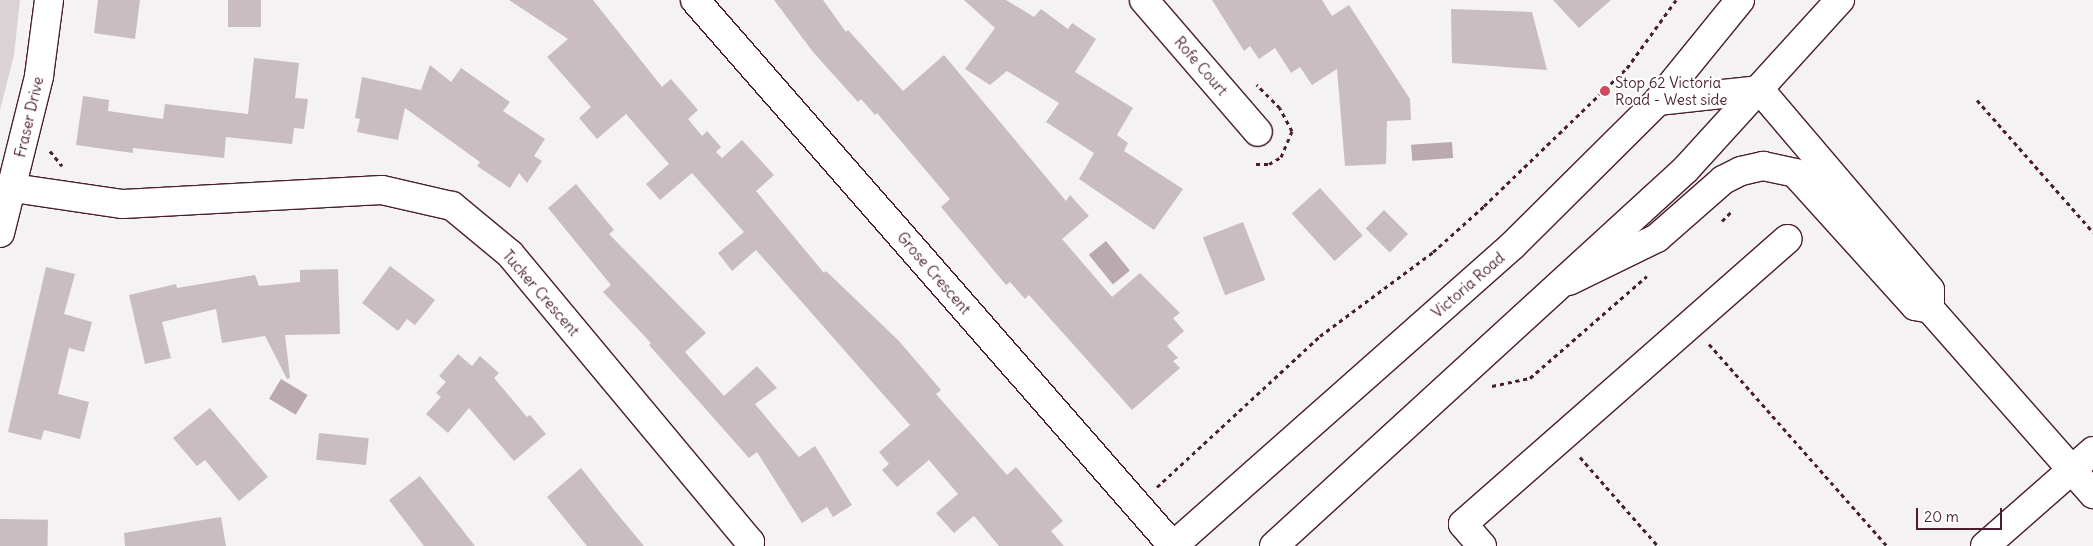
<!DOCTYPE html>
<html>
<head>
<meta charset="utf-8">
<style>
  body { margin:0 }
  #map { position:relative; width:2093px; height:546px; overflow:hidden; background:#f4f2f2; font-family:Delius,sans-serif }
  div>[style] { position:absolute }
  .green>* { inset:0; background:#dbd2d5 }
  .water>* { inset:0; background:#baa9ae; transform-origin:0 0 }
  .building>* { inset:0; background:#cabdc1; transform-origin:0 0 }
  .path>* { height:3px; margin-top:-1.5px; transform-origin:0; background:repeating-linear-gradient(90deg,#4a1f2b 0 4px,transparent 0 8px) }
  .roads { filter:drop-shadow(1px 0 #4a1f2b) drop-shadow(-1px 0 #4a1f2b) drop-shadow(0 1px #4a1f2b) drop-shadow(0 -1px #4a1f2b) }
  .minor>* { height:28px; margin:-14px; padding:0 14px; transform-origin:14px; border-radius:14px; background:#fff }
  .highway>* { height:28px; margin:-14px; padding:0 14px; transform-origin:14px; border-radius:14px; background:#fff }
  .dots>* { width:14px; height:14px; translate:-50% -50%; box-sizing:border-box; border:2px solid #fff; border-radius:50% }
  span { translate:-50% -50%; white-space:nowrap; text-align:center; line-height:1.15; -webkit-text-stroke:4px #fff; paint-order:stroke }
  .street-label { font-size:15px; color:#4a1f2b }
  .poi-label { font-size:15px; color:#4a1f2b }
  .left { translate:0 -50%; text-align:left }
  .scale { position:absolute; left:1916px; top:508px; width:86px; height:22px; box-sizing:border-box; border:2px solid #4a1f2b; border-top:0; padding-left:6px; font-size:15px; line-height:18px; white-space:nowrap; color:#4a1f2b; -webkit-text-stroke:4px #fff; paint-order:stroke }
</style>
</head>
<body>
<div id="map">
  <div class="green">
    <div style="clip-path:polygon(0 0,20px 0,14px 55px,0 110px)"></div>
  </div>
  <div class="water">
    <div style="left:1452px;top:142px;width:16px;height:41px;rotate:86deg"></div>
    <div style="left:1106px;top:241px;width:38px;height:22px;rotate:51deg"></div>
    <div style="left:281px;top:379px;width:31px;height:23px;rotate:31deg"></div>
  </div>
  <div class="building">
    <div style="clip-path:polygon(98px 0,140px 0,135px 39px,94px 33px)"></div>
    <div style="left:228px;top:0;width:33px;height:27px"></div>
    <div style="clip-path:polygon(509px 0,593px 0,662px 87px,671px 79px,698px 110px,688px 119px,702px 136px,707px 131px,721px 147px,716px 152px,722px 158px,742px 140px,774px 175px,756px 191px,824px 273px,826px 271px,899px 341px,941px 390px,936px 394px,1007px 475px,1016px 467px,1063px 521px,1051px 531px,1064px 546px,999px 546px,974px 516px,954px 533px,936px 513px,958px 494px,929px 460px,897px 487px,882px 470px,889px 464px,879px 452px,910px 425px,756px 250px,732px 271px,718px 253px,744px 232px,692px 173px,660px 200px,646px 184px,669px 164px,626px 114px,597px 139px,579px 118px,591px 107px,547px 57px,568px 39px)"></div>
    <div style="clip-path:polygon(774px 0,823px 0,846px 32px,848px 30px,903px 91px,944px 55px,1066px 201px,1070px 195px,1089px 216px,1062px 239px,1112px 297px,1140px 273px,1180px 313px,1173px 318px,1184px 331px,1167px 346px,1178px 358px,1173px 361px,1180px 368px,1132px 410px,1029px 295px,1025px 299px,1010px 282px,1006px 285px,941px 207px,950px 199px,877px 113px,875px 115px,861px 99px,858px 102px,813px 52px)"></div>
    <div style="clip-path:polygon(964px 0,1006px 0,1034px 17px,1041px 9px,1068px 29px,1072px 23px,1096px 39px,1075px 72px,1133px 108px,1117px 135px,1128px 143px,1124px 151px,1183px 189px,1154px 230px,1079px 179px,1094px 153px,1046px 122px,1059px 103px,1007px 71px,990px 85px,965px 69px,995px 28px)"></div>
    <div style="clip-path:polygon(1212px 0,1322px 0,1332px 16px,1349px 5px,1410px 99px,1411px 120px,1387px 121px,1386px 164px,1345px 166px,1337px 69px,1312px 85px,1300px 67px,1291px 73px,1275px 48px,1259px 59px,1250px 46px,1244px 51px)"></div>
    <div style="clip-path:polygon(1553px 0,1611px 0,1579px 28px)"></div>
    <div style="clip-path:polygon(1451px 9px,1532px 12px,1547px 70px,1452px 63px)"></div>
    <div style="clip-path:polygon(254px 58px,299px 63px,295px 98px,308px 99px,304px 129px,294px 128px,292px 144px,226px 137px,224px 158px,133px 148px,133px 153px,76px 145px,83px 96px,109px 100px,108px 111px,163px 119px,165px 104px,248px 114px)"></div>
    <div style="clip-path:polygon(430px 65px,451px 82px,461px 68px,510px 102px,503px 111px,545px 139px,534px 156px,542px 161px,527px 183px,519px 173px,510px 188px,477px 166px,480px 162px,405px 108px,398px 140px,357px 132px,360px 119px,355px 118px,362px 77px,421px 90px)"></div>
    <div style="clip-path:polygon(576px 184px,614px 230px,609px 234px,706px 333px,685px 352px,724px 396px,757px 366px,777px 388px,755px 404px,799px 457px,815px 446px,852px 505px,833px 517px,827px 507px,802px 523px,757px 452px,749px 458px,649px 345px,651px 343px,603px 292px,611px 285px,548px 208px)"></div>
    <div style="left:1320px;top:188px;width:64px;height:38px;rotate:48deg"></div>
    <div style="left:1384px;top:210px;width:34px;height:26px;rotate:45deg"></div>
    <div style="left:1243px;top:222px;width:62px;height:43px;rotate:69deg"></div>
    <div style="clip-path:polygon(390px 266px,435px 300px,415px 325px,407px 319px,398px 331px,362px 303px)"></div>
    <div style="clip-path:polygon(46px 267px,75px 274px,64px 314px,92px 322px,84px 352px,69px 348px,58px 394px,89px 402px,80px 439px,44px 430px,41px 440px,8px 432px)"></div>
    <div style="clip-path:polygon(338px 269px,340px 334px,285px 335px,290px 378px,287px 379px,265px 336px,222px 343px,216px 309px,162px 322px,171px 358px,145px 364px,129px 295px,176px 284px,177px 288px,255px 275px,259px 286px,300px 282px,300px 270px)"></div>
    <div style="clip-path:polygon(458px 354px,472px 366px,480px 356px,499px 373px,494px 378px,527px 417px,530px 415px,546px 434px,514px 461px,469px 408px,448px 433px,426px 414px,441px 397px,436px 393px,446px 382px,439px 376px)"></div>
    <div style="clip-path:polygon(210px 408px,268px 477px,239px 501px,205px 460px,197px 466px,173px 438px)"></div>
    <div style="left:319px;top:433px;width:50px;height:27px;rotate:6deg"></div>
    <div style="clip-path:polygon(581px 468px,614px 510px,644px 546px,587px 546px,547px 497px)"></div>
    <div style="clip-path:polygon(420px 476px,475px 546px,424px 546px,389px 500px)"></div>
    <div style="clip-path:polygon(221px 517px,226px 546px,125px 546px,124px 533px)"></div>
    <div style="left:0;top:519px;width:48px;height:27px;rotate:1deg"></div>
  </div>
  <div class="path">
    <div style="left:1977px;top:100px;width:176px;rotate:48.7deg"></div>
    <div style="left:50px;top:151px;width:19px;rotate:51deg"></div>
    <div style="left:1256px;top:164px;width:13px"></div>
    <div style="left:1269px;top:164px;width:14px;rotate:-30deg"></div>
    <div style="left:1281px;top:157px;width:28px;rotate:-67deg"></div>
    <div style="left:1292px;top:131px;width:26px;rotate:-118deg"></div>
    <div style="left:1280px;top:108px;width:33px;rotate:-135deg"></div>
    <div style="left:1722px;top:221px;width:13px;rotate:-45deg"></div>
    <div style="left:1709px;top:344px;width:269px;rotate:48.6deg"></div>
    <div style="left:1492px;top:386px;width:39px;rotate:-12deg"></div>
    <div style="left:1530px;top:378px;width:155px;rotate:-41.1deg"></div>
    <div style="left:1580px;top:457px;width:118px;rotate:48.8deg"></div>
    <div style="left:1157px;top:487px;width:222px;rotate:-42.8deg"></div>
    <div style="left:1320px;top:336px;width:141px;rotate:-36.6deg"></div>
    <div style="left:1433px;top:252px;width:69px;rotate:-42deg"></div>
    <div style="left:1484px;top:206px;width:199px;rotate:-44deg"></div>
    <div style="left:1627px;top:68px;width:84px;rotate:-54.2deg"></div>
  </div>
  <div class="roads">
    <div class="minor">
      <div style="left:695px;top:0;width:726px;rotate:48.8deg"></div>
      <div style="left:1144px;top:0;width:174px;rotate:49.2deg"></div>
      <div style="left:1760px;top:90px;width:262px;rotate:49.6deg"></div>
      <div style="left:1930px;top:290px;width:19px;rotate:90deg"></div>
      <div style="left:13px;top:188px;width:111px;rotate:8.3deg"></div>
      <div style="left:123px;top:204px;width:259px;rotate:-3.1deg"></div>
      <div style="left:382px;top:190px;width:72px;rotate:12.9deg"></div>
      <div style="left:452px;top:206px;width:75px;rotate:39.6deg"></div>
      <div style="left:510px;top:254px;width:375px;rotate:50.2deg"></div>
      <div style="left:750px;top:542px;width:4px;rotate:104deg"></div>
      <div style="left:0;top:233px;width:162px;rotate:-76deg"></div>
      <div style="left:39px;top:76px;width:77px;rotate:-82.5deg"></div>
      <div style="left:1569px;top:281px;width:98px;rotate:-26deg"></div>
      <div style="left:1657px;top:238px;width:88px;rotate:-41.3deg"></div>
      <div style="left:1723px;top:180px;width:20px;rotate:-27deg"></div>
      <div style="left:1741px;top:171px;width:23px;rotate:-13deg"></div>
      <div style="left:1763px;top:166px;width:33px;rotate:12deg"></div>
      <div style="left:1795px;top:173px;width:179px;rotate:47.9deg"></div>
      <div style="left:1915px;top:306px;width:15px;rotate:11deg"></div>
      <div style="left:1930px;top:309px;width:247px;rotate:48.6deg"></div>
      <div style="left:1482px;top:546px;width:29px;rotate:-131deg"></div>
      <div style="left:1463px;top:524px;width:432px;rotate:-41.3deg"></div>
      <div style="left:1985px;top:546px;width:144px;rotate:-41.3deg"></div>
    </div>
    <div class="highway">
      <div style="left:1658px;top:101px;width:103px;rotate:-6.2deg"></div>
      <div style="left:1173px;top:546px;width:453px;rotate:-41.5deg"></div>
      <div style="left:1512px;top:246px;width:206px;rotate:-44.8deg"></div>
      <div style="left:1658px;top:101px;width:130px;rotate:-50.9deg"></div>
      <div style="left:1274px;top:546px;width:558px;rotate:-42.46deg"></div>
      <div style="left:1686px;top:169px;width:229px;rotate:-47.7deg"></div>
    </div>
  </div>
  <div class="dots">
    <div style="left:1605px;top:91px;background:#d1495b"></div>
  </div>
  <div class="street-label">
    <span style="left:1201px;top:66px;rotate:49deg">Rofe Court</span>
    <span style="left:29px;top:117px;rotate:-77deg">Fraser Drive</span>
    <span style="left:934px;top:273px;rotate:49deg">Grose Crescent</span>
    <span style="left:1468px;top:285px;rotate:-41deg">Victoria Road</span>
    <span style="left:541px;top:293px;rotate:49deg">Tucker Crescent</span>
  </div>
  <div class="poi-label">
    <span class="left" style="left:1615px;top:91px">Stop 62 Victoria<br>Road - West side</span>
  </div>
  <div class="scale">20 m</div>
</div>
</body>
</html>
